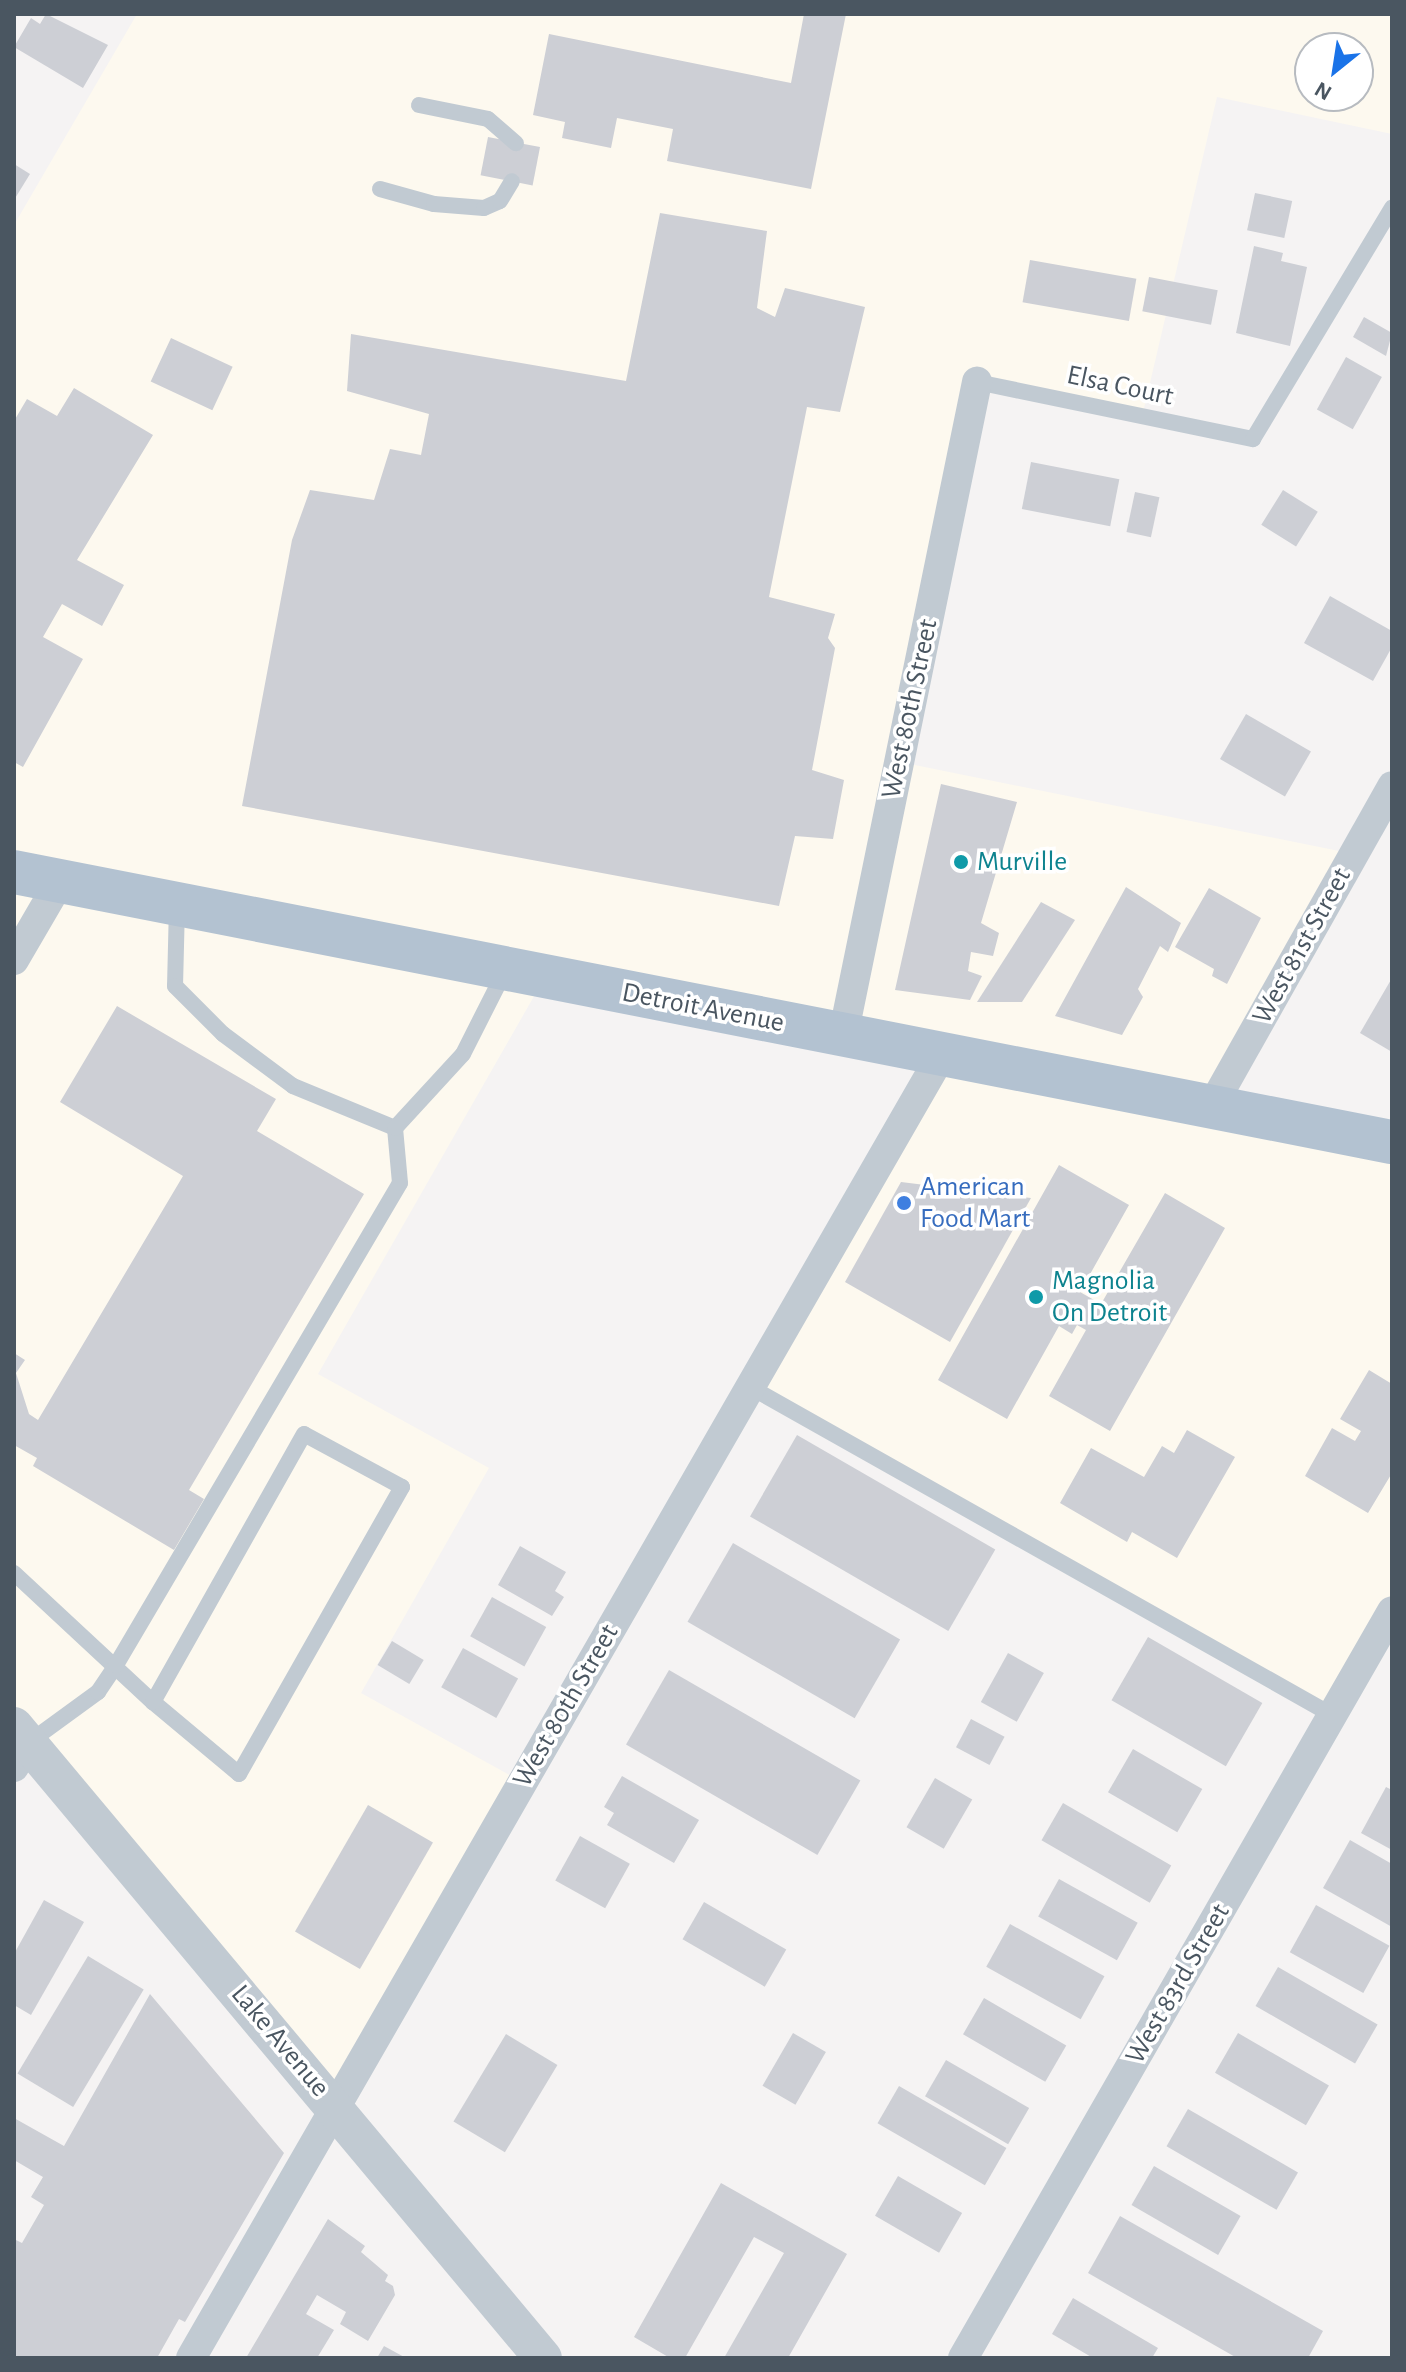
<!DOCTYPE html>
<html>
<head>
<meta charset="utf-8">
<style>
  body { margin:0 }
  #map { position:relative; width:1406px; height:2372px; overflow:hidden; background:#f5f3f3; font-family:"Alegreya Sans",sans-serif }
  div>[style] { position:absolute }
  .commercial>* { inset:0; background:#fdf9ef }
  .building>* { inset:0; background:#cdcfd5; transform-origin:0 0 }
  .service>* { height:16px; margin:-8px; padding:0 8px; transform-origin:8px; border-radius:8px; background:#c1cad2 }
  .minor>* { height:30px; margin:-15px; padding:0 15px; transform-origin:15px; border-radius:15px; background:#c1cad2 }
  .tertiary>* { height:38px; margin:-19px; padding:0 19px; transform-origin:19px; border-radius:19px; background:#c1cad2 }
  .primary>* { height:44px; margin:-22px; padding:0 22px; transform-origin:22px; border-radius:22px; background:#b3c2d1 }
  .dots>* { width:22px; height:22px; translate:-50% -50%; box-sizing:border-box; border:4px solid #fff; border-radius:50% }
  span { translate:-50% -50%; white-space:nowrap; text-align:center; line-height:1.15; -webkit-text-stroke:7px #fff; paint-order:stroke }
  .street-label { font-size:28px; color:#4a5661 }
  .culture-label { font-size:28px; color:#0d838f }
  .left { translate:0 -50%; text-align:left }
  .shop-label { font-size:28px; color:#366cbe }
  .frame { position:absolute; inset:0; border:16px solid #4a5661; pointer-events:none }
  .north { position:absolute; left:1294px; top:32px; width:80px; height:80px; box-sizing:border-box; background:#fff; border:2px solid #b7bbc0; border-radius:50%; rotate:210deg; font-size:22px; font-weight:700; line-height:32px; text-align:center; color:#4a5661 }
  .north::after { content:''; display:block; margin:auto; width:28px; height:36px; background:#1a73e8; clip-path:polygon(50% 0,100% 100%,50% 72%,0 100%) }
</style>
</head>
<body>
<div id="map">
  <div class="commercial">
    <div style="clip-path:polygon(evenodd,137px 14px,1392px 14px,1392px 134px,1217px 97px,1142px 417px,977px 383px,900px 762px,1354px 854px,1213px 1106px,1392px 1142px,1392px 1611px,1332px 1715px,750px 1387px,942px 1055px,545px 977px,318px 1374px,489px 1468px,361px 1693px,522px 1782px,335px 2106px,14px 1726px,14px 225px,137px 14px,1310px 48px,1358px 48px,1358px 96px,1310px 96px,1310px 48px)"></div>
  </div>
  <div class="building">
    <div style="clip-path:polygon(46px 14px,108px 45px,83px 88px,14px 47px,31px 18px,40px 24px)"></div>
    <div style="clip-path:polygon(804px 14px,846px 14px,811px 189px,667px 161px,673px 129px,617px 118px,611px 148px,562px 138px,565px 122px,533px 115px,549px 34px,791px 83px)"></div>
    <div style="left:488px;top:137px;width:53px;height:39px;rotate:11deg"></div>
    <div style="clip-path:polygon(14px 164px,30px 174px,14px 200px)"></div>
    <div style="left:1255px;top:193px;width:38px;height:38px;rotate:12deg"></div>
    <div style="clip-path:polygon(660px 213px,767px 231px,757px 308px,775px 317px,785px 288px,865px 307px,840px 412px,807px 407px,769px 597px,835px 614px,828px 638px,835px 648px,812px 770px,844px 780px,833px 839px,795px 836px,779px 906px,242px 806px,292px 540px,310px 490px,374px 500px,390px 449px,421px 455px,429px 414px,347px 391px,351px 334px,626px 381px)"></div>
    <div style="clip-path:polygon(1254px 246px,1283px 253px,1281px 261px,1307px 267px,1290px 346px,1236px 333px)"></div>
    <div style="left:1030px;top:260px;width:108px;height:43px;rotate:10deg"></div>
    <div style="left:1149px;top:277px;width:70px;height:35px;rotate:11deg"></div>
    <div style="clip-path:polygon(1364px 317px,1392px 333px,1386px 356px,1353px 337px)"></div>
    <div style="left:171px;top:338px;width:68px;height:48px;rotate:25deg"></div>
    <div style="left:1346px;top:357px;width:41px;height:60px;rotate:29deg"></div>
    <div style="clip-path:polygon(74px 388px,153px 435px,77px 560px,124px 585px,102px 626px,62px 604px,43px 637px,83px 659px,23px 767px,14px 762px,14px 421px,27px 399px,57px 416px)"></div>
    <div style="left:1031px;top:462px;width:90px;height:48px;rotate:11deg"></div>
    <div style="left:1283px;top:490px;width:41px;height:41px;rotate:32deg"></div>
    <div style="left:1135px;top:492px;width:25px;height:41px;rotate:12deg"></div>
    <div style="clip-path:polygon(1330px 596px,1392px 631px,1392px 647px,1373px 681px,1304px 643px)"></div>
    <div style="left:1246px;top:714px;width:75px;height:52px;rotate:30deg"></div>
    <div style="clip-path:polygon(941px 784px,1017px 802px,981px 923px,999px 933px,993px 956px,971px 952px,968px 971px,982px 976px,970px 1000px,895px 990px)"></div>
    <div style="clip-path:polygon(1126px 887px,1181px 923px,1168px 952px,1160px 946px,1138px 989px,1143px 997px,1122px 1035px,1055px 1016px)"></div>
    <div style="clip-path:polygon(1209px 888px,1261px 918px,1227px 984px,1212px 976px,1214px 969px,1175px 947px)"></div>
    <div style="clip-path:polygon(1041px 902px,1075px 920px,1022px 1002px,977px 1002px)"></div>
    <div style="clip-path:polygon(1392px 978px,1392px 1052px,1360px 1033px)"></div>
    <div style="clip-path:polygon(117px 1006px,276px 1099px,257px 1131px,364px 1194px,189px 1490px,204px 1499px,174px 1550px,33px 1466px,37px 1458px,14px 1445px,14px 1353px,25px 1360px,16px 1373px,29px 1414px,38px 1420px,183px 1176px,60px 1102px)"></div>
    <div style="clip-path:polygon(1059px 1165px,1129px 1205px,1080px 1292px,1101px 1304px,1165px 1193px,1225px 1228px,1110px 1431px,1049px 1396px,1086px 1330px,1077px 1325px,1072px 1334px,1059px 1326px,1007px 1419px,938px 1380px)"></div>
    <div style="clip-path:polygon(901px 1182px,1031px 1198px,950px 1342px,845px 1282px)"></div>
    <div style="clip-path:polygon(1369px 1370px,1392px 1384px,1392px 1473px,1368px 1513px,1305px 1476px,1332px 1428px,1355px 1441px,1361px 1431px,1340px 1419px)"></div>
    <div style="clip-path:polygon(1187px 1430px,1235px 1457px,1177px 1558px,1132px 1532px,1127px 1542px,1060px 1503px,1091px 1448px,1144px 1477px,1162px 1446px,1174px 1453px)"></div>
    <div style="left:797px;top:1435px;width:229px;height:94px;rotate:30deg"></div>
    <div style="left:733px;top:1543px;width:193px;height:91px;rotate:30deg"></div>
    <div style="clip-path:polygon(520px 1546px,566px 1572px,555px 1591px,564px 1597px,552px 1616px,498px 1585px)"></div>
    <div style="left:492px;top:1597px;width:62px;height:45px;rotate:29deg"></div>
    <div style="left:1148px;top:1637px;width:132px;height:73px;rotate:30deg"></div>
    <div style="left:392px;top:1641px;width:37px;height:28px;rotate:31deg"></div>
    <div style="left:463px;top:1648px;width:63px;height:45px;rotate:29deg"></div>
    <div style="left:1008px;top:1653px;width:41px;height:56px;rotate:29deg"></div>
    <div style="left:669px;top:1670px;width:221px;height:86px;rotate:30deg"></div>
    <div style="left:971px;top:1719px;width:38px;height:32px;rotate:28deg"></div>
    <div style="left:1133px;top:1749px;width:80px;height:50px;rotate:30deg"></div>
    <div style="clip-path:polygon(622px 1776px,699px 1820px,674px 1863px,607px 1825px,614px 1813px,604px 1807px)"></div>
    <div style="left:935px;top:1778px;width:43px;height:57px;rotate:30deg"></div>
    <div style="clip-path:polygon(1386px 1787px,1392px 1790px,1392px 1850px,1361px 1833px)"></div>
    <div style="left:1063px;top:1803px;width:125px;height:43px;rotate:30deg"></div>
    <div style="left:368px;top:1805px;width:75px;height:146px;rotate:30deg"></div>
    <div style="left:580px;top:1836px;width:57px;height:51px;rotate:29deg"></div>
    <div style="clip-path:polygon(1350px 1840px,1392px 1864px,1392px 1927px,1323px 1888px)"></div>
    <div style="left:1059px;top:1879px;width:90px;height:43px;rotate:29deg"></div>
    <div style="clip-path:polygon(44px 1900px,84px 1922px,31px 2015px,14px 2005px,14px 1954px)"></div>
    <div style="left:704px;top:1902px;width:95px;height:43px;rotate:30deg"></div>
    <div style="left:1316px;top:1905px;width:84px;height:54px;rotate:29deg"></div>
    <div style="left:1010px;top:1924px;width:108px;height:49px;rotate:29deg"></div>
    <div style="left:88px;top:1956px;width:65px;height:137px;rotate:31deg"></div>
    <div style="left:1278px;top:1967px;width:115px;height:45px;rotate:30deg"></div>
    <div style="clip-path:polygon(150px 1994px,284px 2153px,185px 2322px,179px 2319px,157px 2358px,14px 2358px,14px 2239px,22px 2243px,44px 2205px,31px 2197px,43px 2177px,14px 2160px,14px 2118px,64px 2146px)"></div>
    <div style="left:984px;top:1998px;width:95px;height:42px;rotate:30deg"></div>
    <div style="left:793px;top:2033px;width:38px;height:61px;rotate:30deg"></div>
    <div style="left:1238px;top:2033px;width:105px;height:46px;rotate:30deg"></div>
    <div style="left:506px;top:2034px;width:60px;height:102px;rotate:31deg"></div>
    <div style="left:946px;top:2060px;width:96px;height:42px;rotate:30deg"></div>
    <div style="left:899px;top:2086px;width:124px;height:43px;rotate:30deg"></div>
    <div style="left:1188px;top:2109px;width:127px;height:43px;rotate:30deg"></div>
    <div style="left:1154px;top:2166px;width:100px;height:45px;rotate:30deg"></div>
    <div style="left:898px;top:2176px;width:74px;height:46px;rotate:30deg"></div>
    <div style="clip-path:polygon(721px 2183px,847px 2254px,788px 2358px,724px 2358px,784px 2253px,754px 2237px,685px 2358px,670px 2358px,634px 2337px)"></div>
    <div style="clip-path:polygon(1120px 2216px,1323px 2331px,1308px 2358px,1237px 2358px,1088px 2273px)"></div>
    <div style="clip-path:polygon(328px 2219px,365px 2246px,361px 2252px,388px 2275px,385px 2281px,393px 2286px,395px 2295px,368px 2341px,340px 2324px,346px 2312px,317px 2295px,306px 2314px,334px 2330px,317px 2358px,246px 2358px)"></div>
    <div style="clip-path:polygon(1073px 2298px,1158px 2348px,1152px 2358px,1093px 2358px,1052px 2334px)"></div>
    <div style="clip-path:polygon(384px 2346px,406px 2358px,377px 2358px)"></div>
  </div>
  <div class="service">
    <div style="left:419px;top:105px;width:70px;rotate:11.5deg"></div>
    <div style="left:488px;top:119px;width:37px;rotate:41deg"></div>
    <div style="left:380px;top:189px;width:56px;rotate:15.5deg"></div>
    <div style="left:434px;top:204px;width:50px;rotate:4.6deg"></div>
    <div style="left:484px;top:208px;width:17px;rotate:-24deg"></div>
    <div style="left:500px;top:201px;width:23px;rotate:-59deg"></div>
    <div style="left:977px;top:382px;width:282px;rotate:11.7deg"></div>
    <div style="left:1253px;top:439px;width:270px;rotate:-59deg"></div>
    <div style="left:177px;top:905px;width:81px;rotate:91.4deg"></div>
    <div style="left:175px;top:986px;width:68px;rotate:45deg"></div>
    <div style="left:223px;top:1034px;width:87px;rotate:36.6deg"></div>
    <div style="left:293px;top:1086px;width:110px;rotate:22.4deg"></div>
    <div style="left:750px;top:1387px;width:668px;rotate:29.4deg"></div>
    <div style="left:14px;top:1573px;width:190px;rotate:42.9deg"></div>
    <div style="left:153px;top:1702px;width:112px;rotate:39.9deg"></div>
    <div style="left:239px;top:1774px;width:330px;rotate:-60.4deg"></div>
    <div style="left:402px;top:1487px;width:111px;rotate:-151.6deg"></div>
    <div style="left:304px;top:1434px;width:308px;rotate:119.4deg"></div>
    <div style="left:28px;top:1743px;width:87px;rotate:-36.1deg"></div>
    <div style="left:98px;top:1692px;width:32px;rotate:-56deg"></div>
    <div style="left:116px;top:1665px;width:559px;rotate:-59.49deg"></div>
    <div style="left:400px;top:1183px;width:55px;rotate:-95.2deg"></div>
    <div style="left:395px;top:1128px;width:100px;rotate:-47.4deg"></div>
    <div style="left:463px;top:1054px;width:93px;rotate:-63.2deg"></div>
  </div>
  <div class="minor">
    <div style="left:14px;top:960px;width:91px;rotate:-59.8deg"></div>
    <div style="left:843px;top:1036px;width:668px;rotate:-78.42deg"></div>
    <div style="left:1212px;top:1106px;width:367px;rotate:-60.6deg"></div>
    <div style="left:14px;top:1767px;width:28px;rotate:-60deg"></div>
    <div style="left:191px;top:2358px;width:1505px;rotate:-60.06deg"></div>
    <div style="left:963px;top:2358px;width:861px;rotate:-60.13deg"></div>
  </div>
  <div class="tertiary">
    <div style="left:14px;top:1726px;width:824px;rotate:50.07deg"></div>
  </div>
  <div class="primary">
    <div style="left:14px;top:872px;width:1404px;rotate:11.09deg"></div>
  </div>
  <div class="dots">
    <div style="left:961px;top:862px;background:#0f9aa8"></div>
    <div style="left:904px;top:1203px;background:#3f7fe0"></div>
    <div style="left:1036px;top:1297px;background:#0f9aa8"></div>
  </div>
  <div class="street-label">
    <span style="left:1120px;top:386px;rotate:12deg">Elsa Court</span>
    <span style="left:910px;top:709px;rotate:-78deg">West 80th Street</span>
    <span style="left:1302px;top:946px;rotate:-61deg">West 81st Street</span>
    <span style="left:703px;top:1008px;rotate:11deg">Detroit Avenue</span>
    <span style="left:566px;top:1706px;rotate:-60deg">West 80th Street</span>
    <span style="left:1178px;top:1984px;rotate:-60deg">West 83rd Street</span>
    <span style="left:280px;top:2041px;rotate:50deg">Lake Avenue</span>
  </div>
  <div class="culture-label">
    <span class="left" style="left:977px;top:862px">Murville</span>
    <span class="left" style="left:1052px;top:1297px">Magnolia<br>On Detroit</span>
  </div>
  <div class="shop-label">
    <span class="left" style="left:920px;top:1203px">American<br>Food Mart</span>
  </div>
  <div class="frame"></div>
  <div class="north">N</div>
</div>
</body>
</html>
